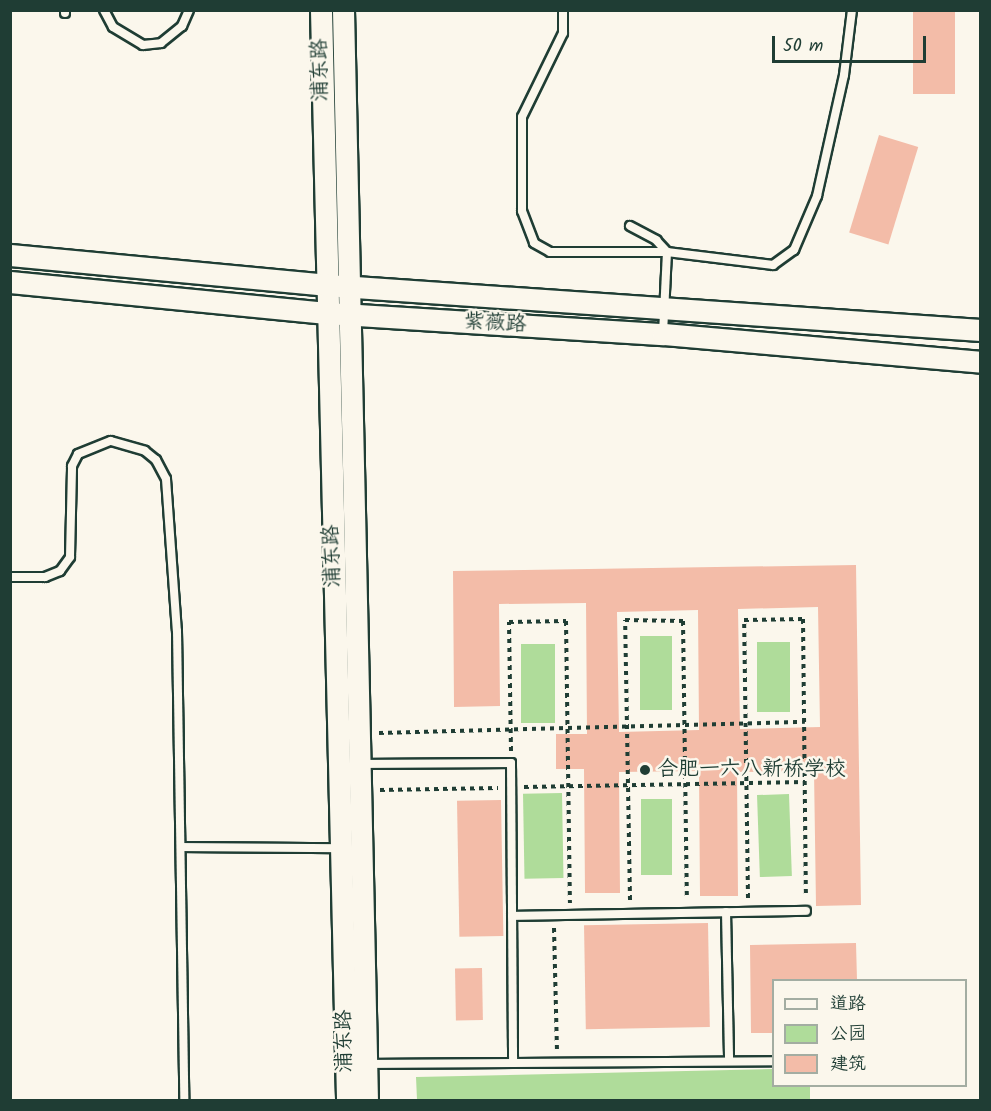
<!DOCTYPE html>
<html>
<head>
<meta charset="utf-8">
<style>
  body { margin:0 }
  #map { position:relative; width:991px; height:1111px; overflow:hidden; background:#fbf7ec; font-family:Kalam,"LXGW WenKai TC",sans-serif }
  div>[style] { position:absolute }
  .green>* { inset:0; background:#afdc9a; transform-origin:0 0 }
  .building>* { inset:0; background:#f3bca8; transform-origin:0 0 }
  .path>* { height:4px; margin-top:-2px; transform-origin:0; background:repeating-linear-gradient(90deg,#1f3d34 0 4.5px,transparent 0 9px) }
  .roads { filter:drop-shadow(2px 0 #1f3d34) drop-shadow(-2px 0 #1f3d34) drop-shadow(0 2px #1f3d34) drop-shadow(0 -2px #1f3d34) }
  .service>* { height:8px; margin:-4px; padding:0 4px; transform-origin:4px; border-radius:4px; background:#fbf7ec }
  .tertiary>* { height:21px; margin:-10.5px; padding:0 10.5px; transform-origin:10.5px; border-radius:10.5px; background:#fbf7ec }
  .dots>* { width:16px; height:16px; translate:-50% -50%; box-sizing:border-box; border:3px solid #fbf7ec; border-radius:50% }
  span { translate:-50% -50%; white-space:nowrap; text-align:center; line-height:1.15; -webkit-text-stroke:5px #fbf7ec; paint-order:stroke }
  .street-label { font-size:21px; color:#1f3d34 }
  .poi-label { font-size:21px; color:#1f3d34 }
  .left { translate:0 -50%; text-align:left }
  .frame { position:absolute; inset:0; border:12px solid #1f3d34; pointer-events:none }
  .legend { position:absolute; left:772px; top:979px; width:195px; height:108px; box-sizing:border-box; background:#fbf7ec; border:2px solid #a3ada2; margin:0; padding:8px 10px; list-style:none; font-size:18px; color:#1f3d34 }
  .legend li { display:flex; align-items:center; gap:12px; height:30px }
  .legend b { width:30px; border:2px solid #a3ada2 }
  .scale { position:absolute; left:772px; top:36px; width:154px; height:27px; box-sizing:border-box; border:3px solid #1f3d34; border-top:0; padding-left:8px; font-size:18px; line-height:21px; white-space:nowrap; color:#1f3d34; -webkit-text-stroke:4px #fbf7ec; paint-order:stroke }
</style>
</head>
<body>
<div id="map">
  <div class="green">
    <div style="left:640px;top:636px;width:32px;height:74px"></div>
    <div style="left:757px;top:642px;width:33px;height:70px"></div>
    <div style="left:555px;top:644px;width:79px;height:34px;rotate:90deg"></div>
    <div style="left:562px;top:793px;width:85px;height:39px;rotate:89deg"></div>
    <div style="left:789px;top:794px;width:82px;height:32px;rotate:88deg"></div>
    <div style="left:641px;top:799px;width:31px;height:76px"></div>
    <div style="clip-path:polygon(773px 1069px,774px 1086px,810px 1086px,810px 1100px,417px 1100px,416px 1077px)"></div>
  </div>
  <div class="building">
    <div style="left:913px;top:10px;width:42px;height:84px"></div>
    <div style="left:879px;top:135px;width:41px;height:102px;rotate:17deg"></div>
    <div style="clip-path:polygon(evenodd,856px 565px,861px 905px,816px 906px,814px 771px,737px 772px,738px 896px,700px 896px,699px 771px,619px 772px,620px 893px,585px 893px,584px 769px,556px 769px,556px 734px,587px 734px,586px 603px,499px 604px,500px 706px,454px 707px,453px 571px,856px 565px,818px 607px,820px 727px,740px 729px,738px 609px,818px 607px,856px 565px,698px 610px,699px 730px,619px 732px,617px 612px,698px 610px)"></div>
    <div style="left:501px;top:800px;width:136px;height:44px;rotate:89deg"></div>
    <div style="left:708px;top:923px;width:104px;height:124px;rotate:89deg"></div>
    <div style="clip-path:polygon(856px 943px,857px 980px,774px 980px,774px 1033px,751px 1033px,750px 945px)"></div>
    <div style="left:482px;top:968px;width:52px;height:27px;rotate:89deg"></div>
  </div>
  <div class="path">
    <div style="left:379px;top:733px;width:426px;rotate:-1.5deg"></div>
    <div style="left:511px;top:751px;width:129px;rotate:-90.9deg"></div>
    <div style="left:509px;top:622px;width:57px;rotate:-1deg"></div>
    <div style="left:566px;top:621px;width:282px;rotate:89.2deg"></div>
    <div style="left:524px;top:787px;width:281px;rotate:-1deg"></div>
    <div style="left:380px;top:790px;width:118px;rotate:-1deg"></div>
    <div style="left:748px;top:898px;width:278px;rotate:-90.8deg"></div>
    <div style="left:744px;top:620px;width:59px;rotate:-1deg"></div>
    <div style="left:803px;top:619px;width:279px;rotate:89.4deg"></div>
    <div style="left:630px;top:900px;width:280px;rotate:-91deg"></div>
    <div style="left:625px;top:620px;width:58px;rotate:1deg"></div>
    <div style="left:683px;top:621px;width:279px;rotate:89.2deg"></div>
    <div style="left:554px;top:928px;width:122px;rotate:88.6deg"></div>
  </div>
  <div class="roads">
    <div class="service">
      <div style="left:104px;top:10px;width:19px;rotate:62deg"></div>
      <div style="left:113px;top:27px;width:35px;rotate:31deg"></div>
      <div style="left:143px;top:45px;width:18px;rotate:-6deg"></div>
      <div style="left:161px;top:43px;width:27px;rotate:-39deg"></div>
      <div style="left:182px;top:26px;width:17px;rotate:-66deg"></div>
      <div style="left:563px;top:10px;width:23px;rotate:90deg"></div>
      <div style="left:563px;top:33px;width:93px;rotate:116deg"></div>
      <div style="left:522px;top:117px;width:94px;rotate:90deg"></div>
      <div style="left:522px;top:211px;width:34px;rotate:69deg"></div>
      <div style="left:534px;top:243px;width:18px;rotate:29deg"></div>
      <div style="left:550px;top:252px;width:117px"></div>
      <div style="left:667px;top:252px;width:107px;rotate:7deg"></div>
      <div style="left:773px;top:265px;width:26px;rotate:-36deg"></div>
      <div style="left:794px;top:250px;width:59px;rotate:-66.9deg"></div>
      <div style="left:817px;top:196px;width:124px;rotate:-77.4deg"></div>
      <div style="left:844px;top:75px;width:65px;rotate:-83deg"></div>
      <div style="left:65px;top:13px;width:3px;rotate:-90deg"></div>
      <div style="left:630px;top:226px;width:30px;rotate:28deg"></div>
      <div style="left:656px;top:240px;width:16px;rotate:47deg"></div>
      <div style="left:667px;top:252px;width:81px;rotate:92.8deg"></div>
      <div style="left:10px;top:577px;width:35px"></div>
      <div style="left:45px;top:577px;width:16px;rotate:-22deg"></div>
      <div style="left:60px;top:571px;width:17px;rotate:-54deg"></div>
      <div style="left:70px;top:557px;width:91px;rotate:-88.7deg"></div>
      <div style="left:72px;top:466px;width:13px;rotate:-63deg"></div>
      <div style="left:78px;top:454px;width:35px;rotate:-22deg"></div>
      <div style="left:111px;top:441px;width:35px;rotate:16deg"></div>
      <div style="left:145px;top:451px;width:14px;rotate:39deg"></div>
      <div style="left:156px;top:460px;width:21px;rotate:62deg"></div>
      <div style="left:166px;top:479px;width:152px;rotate:85.9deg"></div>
      <div style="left:177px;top:631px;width:469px;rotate:89.1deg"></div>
      <div style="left:360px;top:764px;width:151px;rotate:-0.4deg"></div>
      <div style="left:511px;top:763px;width:300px;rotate:89.6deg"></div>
      <div style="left:182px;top:847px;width:158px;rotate:0.4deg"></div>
      <div style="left:726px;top:912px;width:149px;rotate:88.8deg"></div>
      <div style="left:512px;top:916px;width:294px;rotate:-1deg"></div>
      <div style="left:367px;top:1064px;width:407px;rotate:-0.4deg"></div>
    </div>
    <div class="tertiary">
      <div style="left:321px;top:10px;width:1090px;rotate:88.63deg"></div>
      <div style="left:343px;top:10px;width:1090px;rotate:88.74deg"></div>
      <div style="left:10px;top:255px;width:317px;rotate:5.4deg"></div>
      <div style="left:326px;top:285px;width:656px;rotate:3.94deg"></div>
      <div style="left:10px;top:282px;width:318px;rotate:5.6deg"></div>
      <div style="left:326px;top:313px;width:338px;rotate:3.6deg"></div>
      <div style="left:663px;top:334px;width:318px;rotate:5deg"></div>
    </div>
  </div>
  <div class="dots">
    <div style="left:645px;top:770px;background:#1f3d34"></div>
  </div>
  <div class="street-label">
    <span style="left:321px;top:70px;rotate:-91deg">浦东路</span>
    <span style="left:495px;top:324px;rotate:3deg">紫薇路</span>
    <span style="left:333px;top:556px;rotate:-92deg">浦东路</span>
    <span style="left:345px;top:1041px;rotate:-91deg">浦东路</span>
  </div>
  <div class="poi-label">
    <span class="left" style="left:657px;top:770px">合肥一六八新桥学校</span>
  </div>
  <div class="frame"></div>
  <ul class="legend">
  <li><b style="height:8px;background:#fbf7ec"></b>道路</li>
  <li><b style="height:16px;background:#afdc9a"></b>公园</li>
  <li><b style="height:16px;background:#f3bca8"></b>建筑</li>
  </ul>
  <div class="scale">50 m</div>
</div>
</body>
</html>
